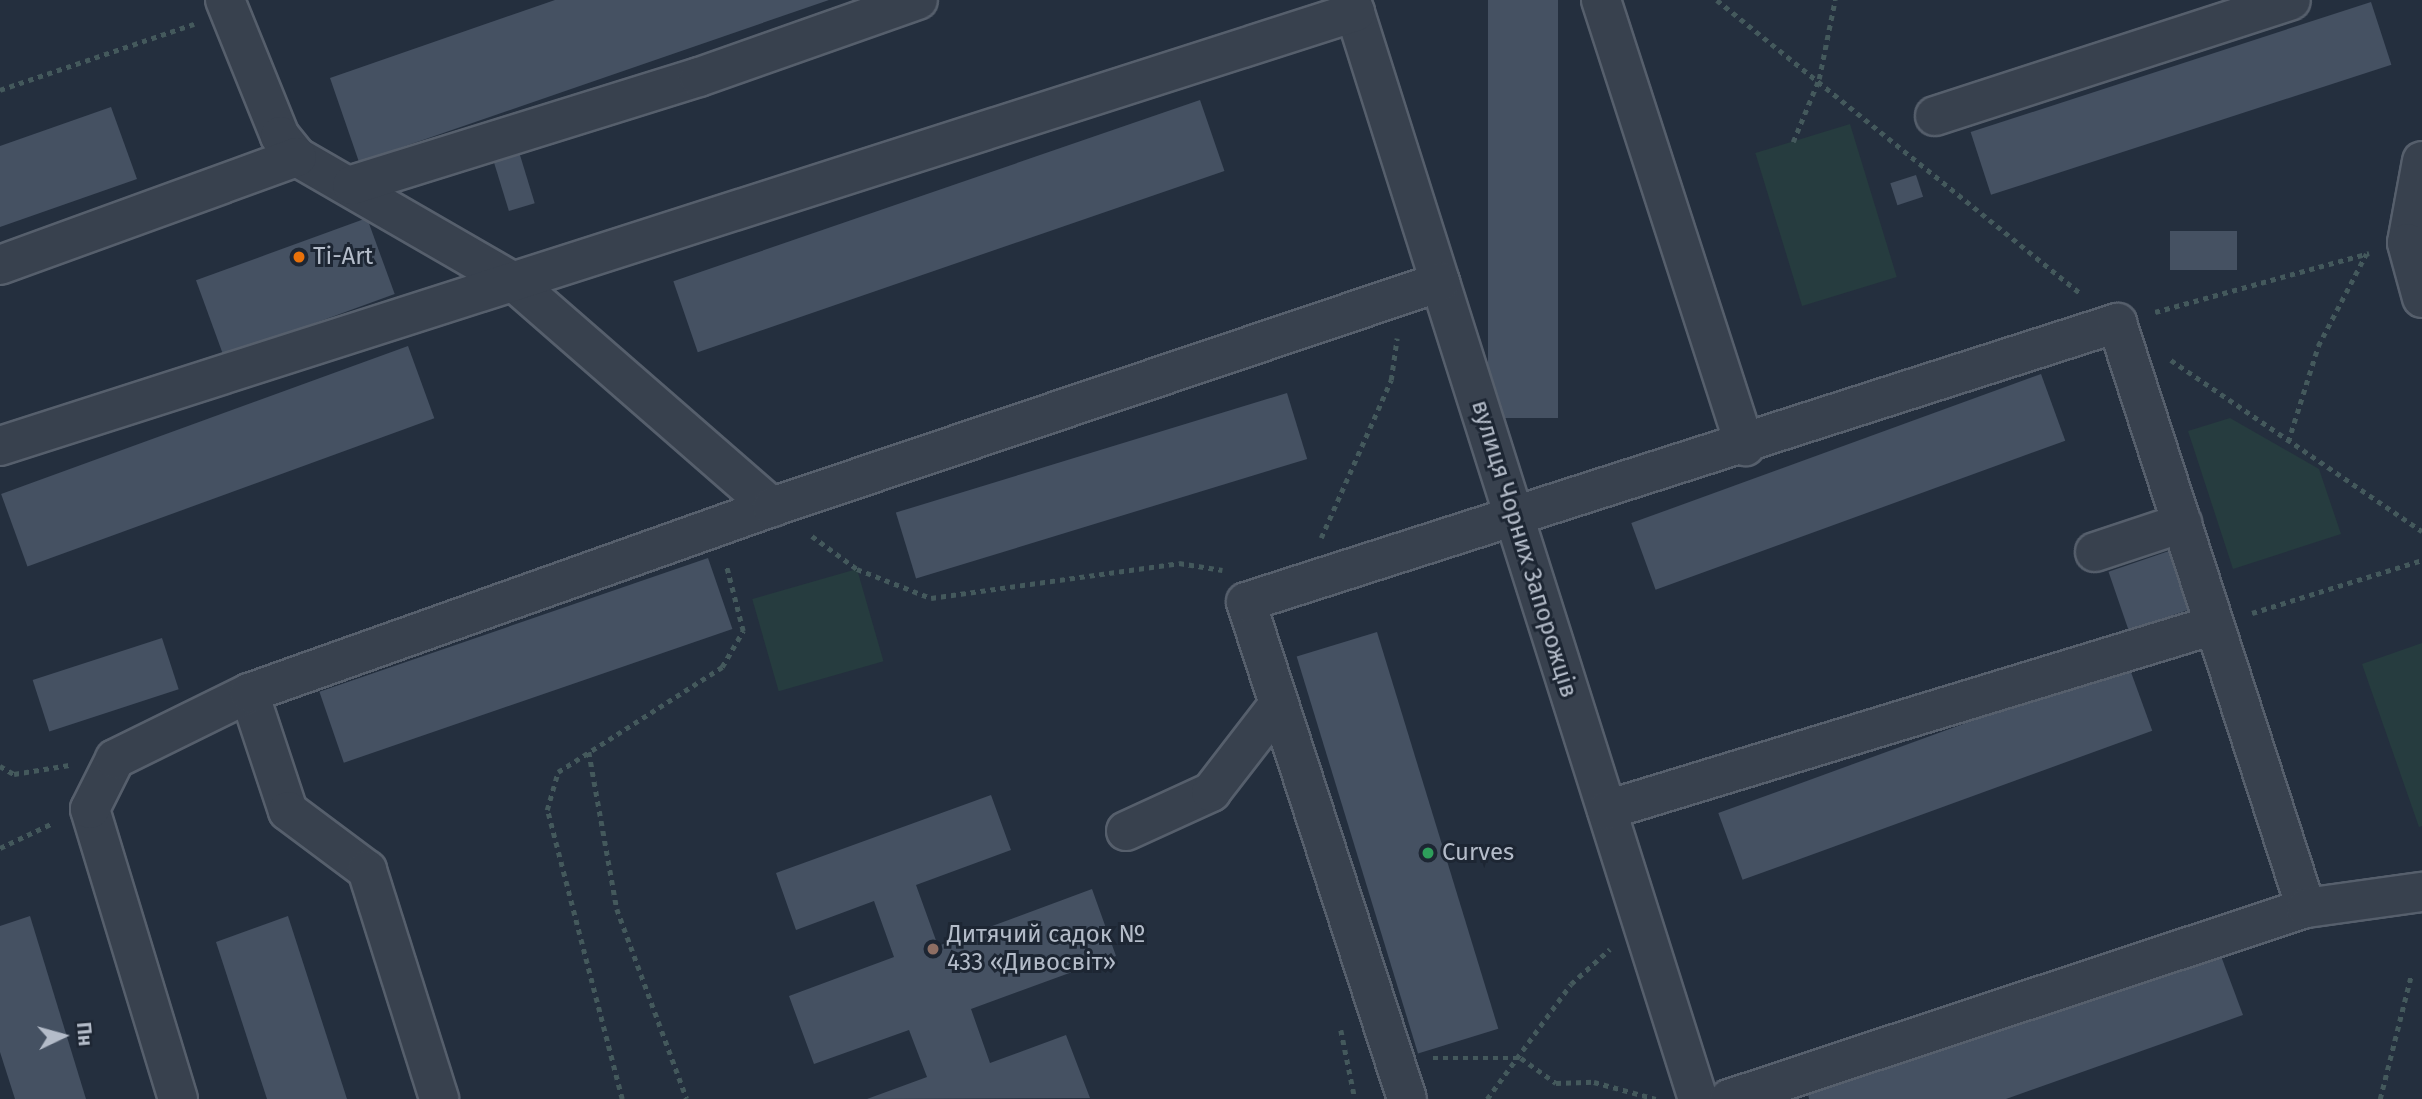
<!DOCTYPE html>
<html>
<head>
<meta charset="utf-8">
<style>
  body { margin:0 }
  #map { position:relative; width:2422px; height:1099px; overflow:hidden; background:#242f3e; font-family:"Fira Sans",sans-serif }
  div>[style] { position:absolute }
  .green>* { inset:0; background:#263c3f; transform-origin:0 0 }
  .building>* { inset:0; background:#455162; transform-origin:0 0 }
  .path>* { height:4.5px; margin-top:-2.25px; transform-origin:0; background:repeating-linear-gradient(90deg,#44595c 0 5px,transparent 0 10px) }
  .roads { filter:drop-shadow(2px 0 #565f6c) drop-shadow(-2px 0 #565f6c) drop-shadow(0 2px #565f6c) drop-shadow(0 -2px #565f6c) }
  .minor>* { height:38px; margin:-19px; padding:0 19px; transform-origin:19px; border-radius:19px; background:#38414e }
  .dots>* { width:19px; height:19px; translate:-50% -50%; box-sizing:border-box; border:4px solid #1d2633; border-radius:50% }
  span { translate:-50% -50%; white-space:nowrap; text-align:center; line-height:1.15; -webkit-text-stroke:6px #1d2633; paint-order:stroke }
  .poi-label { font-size:24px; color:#b4bcc9 }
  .left { translate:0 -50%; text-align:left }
  .street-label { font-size:24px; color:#b4bcc9 }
  .north { position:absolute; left:28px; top:1001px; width:70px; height:70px; -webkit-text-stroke:5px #1d2633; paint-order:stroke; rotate:85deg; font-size:19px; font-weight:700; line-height:28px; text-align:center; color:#b4bcc9 }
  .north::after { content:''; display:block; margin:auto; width:24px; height:32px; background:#b4bcc9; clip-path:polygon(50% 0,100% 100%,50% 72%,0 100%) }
</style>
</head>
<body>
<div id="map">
  <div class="green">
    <div style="left:1850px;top:124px;width:160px;height:99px;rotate:73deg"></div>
    <div style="clip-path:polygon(2230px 418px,2319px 469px,2341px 534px,2233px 569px,2188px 431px)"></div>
    <div style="left:857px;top:569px;width:96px;height:109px;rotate:74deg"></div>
    <div style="clip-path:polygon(2422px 643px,2422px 826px,2419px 827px,2362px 664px)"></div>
  </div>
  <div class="building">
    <div style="clip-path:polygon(555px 0,829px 0,359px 162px,330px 78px)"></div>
    <div style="left:1488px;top:0;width:70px;height:418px"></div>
    <div style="left:2371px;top:2px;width:66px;height:421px;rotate:72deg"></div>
    <div style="left:1200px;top:100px;width:75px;height:557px;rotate:71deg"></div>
    <div style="clip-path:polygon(111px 107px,137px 179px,0 227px,0 146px)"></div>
    <div style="left:516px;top:142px;width:64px;height:27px;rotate:73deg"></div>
    <div style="left:1916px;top:175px;width:23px;height:27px;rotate:72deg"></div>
    <div style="left:367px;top:218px;width:81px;height:182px;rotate:70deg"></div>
    <div style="left:2237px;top:231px;width:39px;height:67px;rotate:90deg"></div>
    <div style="left:408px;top:346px;width:77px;height:433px;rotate:70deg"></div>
    <div style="left:2041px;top:374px;width:71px;height:436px;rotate:70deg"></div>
    <div style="left:1287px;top:393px;width:69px;height:409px;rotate:73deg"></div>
    <div style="left:2169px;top:551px;width:62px;height:64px;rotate:71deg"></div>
    <div style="left:708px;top:558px;width:75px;height:411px;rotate:71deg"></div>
    <div style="left:1377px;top:632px;width:415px;height:84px;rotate:73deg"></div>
    <div style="left:162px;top:638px;width:54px;height:136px;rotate:72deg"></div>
    <div style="left:2128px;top:664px;width:71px;height:436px;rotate:70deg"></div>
    <div style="clip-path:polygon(991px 795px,1011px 850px,916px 885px,938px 946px,1092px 889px,1116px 956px,971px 1009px,990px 1063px,1066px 1035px,1090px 1098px,867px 1099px,927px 1077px,909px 1030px,814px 1064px,789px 996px,894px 957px,874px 901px,796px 930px,776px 873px)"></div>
    <div style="clip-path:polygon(30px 916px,86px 1099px,15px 1099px,0 1052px,0 926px)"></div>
    <div style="clip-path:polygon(288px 916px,347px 1099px,267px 1099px,216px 942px)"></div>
    <div style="clip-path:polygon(2218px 948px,2243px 1015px,2006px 1099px,1809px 1099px,1808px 1094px)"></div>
  </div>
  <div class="path">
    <div style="left:1717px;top:0;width:469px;rotate:38.9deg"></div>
    <div style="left:0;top:90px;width:205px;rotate:-18.8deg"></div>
    <div style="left:1793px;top:142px;width:68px;rotate:-67.6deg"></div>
    <div style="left:1819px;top:79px;width:81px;rotate:-78.6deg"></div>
    <div style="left:2155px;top:312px;width:222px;rotate:-15.4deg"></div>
    <div style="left:2171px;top:360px;width:304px;rotate:34.3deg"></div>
    <div style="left:2288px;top:442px;width:101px;rotate:-72.6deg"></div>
    <div style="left:2318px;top:346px;width:104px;rotate:-62.4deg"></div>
    <div style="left:812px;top:536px;width:56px;rotate:36.3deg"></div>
    <div style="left:857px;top:569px;width:79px;rotate:21.4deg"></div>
    <div style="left:931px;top:598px;width:250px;rotate:-8deg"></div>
    <div style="left:1179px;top:563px;width:44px;rotate:9.2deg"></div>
    <div style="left:1321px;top:538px;width:173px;rotate:-66.1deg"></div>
    <div style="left:1391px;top:380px;width:42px;rotate:-81.9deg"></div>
    <div style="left:2252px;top:613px;width:178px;rotate:-17.3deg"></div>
    <div style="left:589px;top:752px;width:159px;rotate:79.9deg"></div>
    <div style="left:617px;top:909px;width:202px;rotate:69.8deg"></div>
    <div style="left:0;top:766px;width:16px;rotate:30deg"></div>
    <div style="left:14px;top:774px;width:56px;rotate:-9.3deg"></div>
    <div style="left:0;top:848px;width:59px;rotate:-25.3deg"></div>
    <div style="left:1341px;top:1030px;width:70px;rotate:78.5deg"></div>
    <div style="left:1433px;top:1058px;width:88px"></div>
    <div style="left:1521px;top:1058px;width:43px;rotate:35.5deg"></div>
    <div style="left:1556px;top:1083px;width:38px;rotate:-2deg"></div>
    <div style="left:1594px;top:1082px;width:64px;rotate:15.3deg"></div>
    <div style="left:622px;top:1099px;width:299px;rotate:-104.5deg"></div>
    <div style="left:547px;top:810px;width:40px;rotate:-74deg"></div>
    <div style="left:558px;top:772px;width:195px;rotate:-32.6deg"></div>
    <div style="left:722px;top:667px;width:42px;rotate:-59.7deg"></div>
    <div style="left:743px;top:631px;width:68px;rotate:-104.4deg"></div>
    <div style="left:1487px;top:1099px;width:142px;rotate:-53.9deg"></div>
    <div style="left:1571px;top:984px;width:52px;rotate:-41.9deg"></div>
    <div style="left:2380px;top:1099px;width:127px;rotate:-75.9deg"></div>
  </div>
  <div class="roads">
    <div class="minor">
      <div style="left:225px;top:0;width:147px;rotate:68deg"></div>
      <div style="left:280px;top:136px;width:27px;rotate:51deg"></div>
      <div style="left:297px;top:157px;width:252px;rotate:30deg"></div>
      <div style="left:515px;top:283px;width:341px;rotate:41.1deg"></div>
      <div style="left:1351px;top:0;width:1152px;rotate:72.48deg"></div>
      <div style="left:1601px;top:0;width:469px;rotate:72.1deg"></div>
      <div style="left:1935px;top:116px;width:374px;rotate:-18deg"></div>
      <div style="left:2422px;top:161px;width:83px;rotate:100.4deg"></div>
      <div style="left:2407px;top:243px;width:57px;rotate:74.7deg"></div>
      <div style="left:352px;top:185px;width:363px;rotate:-17.3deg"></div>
      <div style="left:699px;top:77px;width:232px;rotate:-19.4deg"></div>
      <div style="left:0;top:265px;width:316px;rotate:-20deg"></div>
      <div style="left:0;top:446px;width:1423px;rotate:-17.76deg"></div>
      <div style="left:2095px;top:552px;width:92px;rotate:-18.4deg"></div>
      <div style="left:249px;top:693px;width:124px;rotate:71.7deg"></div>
      <div style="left:288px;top:811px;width:99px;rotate:36.8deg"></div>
      <div style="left:367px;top:870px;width:240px;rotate:72.5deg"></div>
      <div style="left:1607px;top:810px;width:635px;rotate:-16.95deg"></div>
      <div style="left:1126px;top:831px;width:94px;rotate:-24.6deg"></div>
      <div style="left:1211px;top:792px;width:111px;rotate:-52.3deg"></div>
      <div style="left:178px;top:1099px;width:303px;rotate:-106.9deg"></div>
      <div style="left:90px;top:809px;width:56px;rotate:-63.4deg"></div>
      <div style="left:115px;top:759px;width:149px;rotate:-26.2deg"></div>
      <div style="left:249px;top:693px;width:555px;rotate:-19.58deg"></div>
      <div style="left:772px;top:507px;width:705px;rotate:-18.61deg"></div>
      <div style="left:1407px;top:1099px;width:522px;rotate:-107.95deg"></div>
      <div style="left:1246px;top:602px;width:915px;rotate:-17.76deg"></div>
      <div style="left:2117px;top:323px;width:615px;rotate:72.1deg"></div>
      <div style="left:1729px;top:1099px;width:608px;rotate:-18.32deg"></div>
      <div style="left:2306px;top:908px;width:117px;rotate:-7.9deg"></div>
    </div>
  </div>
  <div class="dots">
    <div style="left:299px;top:257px;background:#e8710a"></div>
    <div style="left:1428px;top:853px;background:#2e9e5b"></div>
    <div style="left:933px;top:949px;background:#8d6e63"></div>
  </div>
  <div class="poi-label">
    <span class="left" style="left:313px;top:257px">Ti-Art</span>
    <span class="left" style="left:1442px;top:853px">Curves</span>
    <span class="left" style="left:947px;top:949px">Дитячий садок №<br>433 «Дивосвіт»</span>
  </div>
  <div class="street-label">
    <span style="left:1524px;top:549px;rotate:73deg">вулиця Чорних Запорожців</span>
  </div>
  <div class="north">Пн</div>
</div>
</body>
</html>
